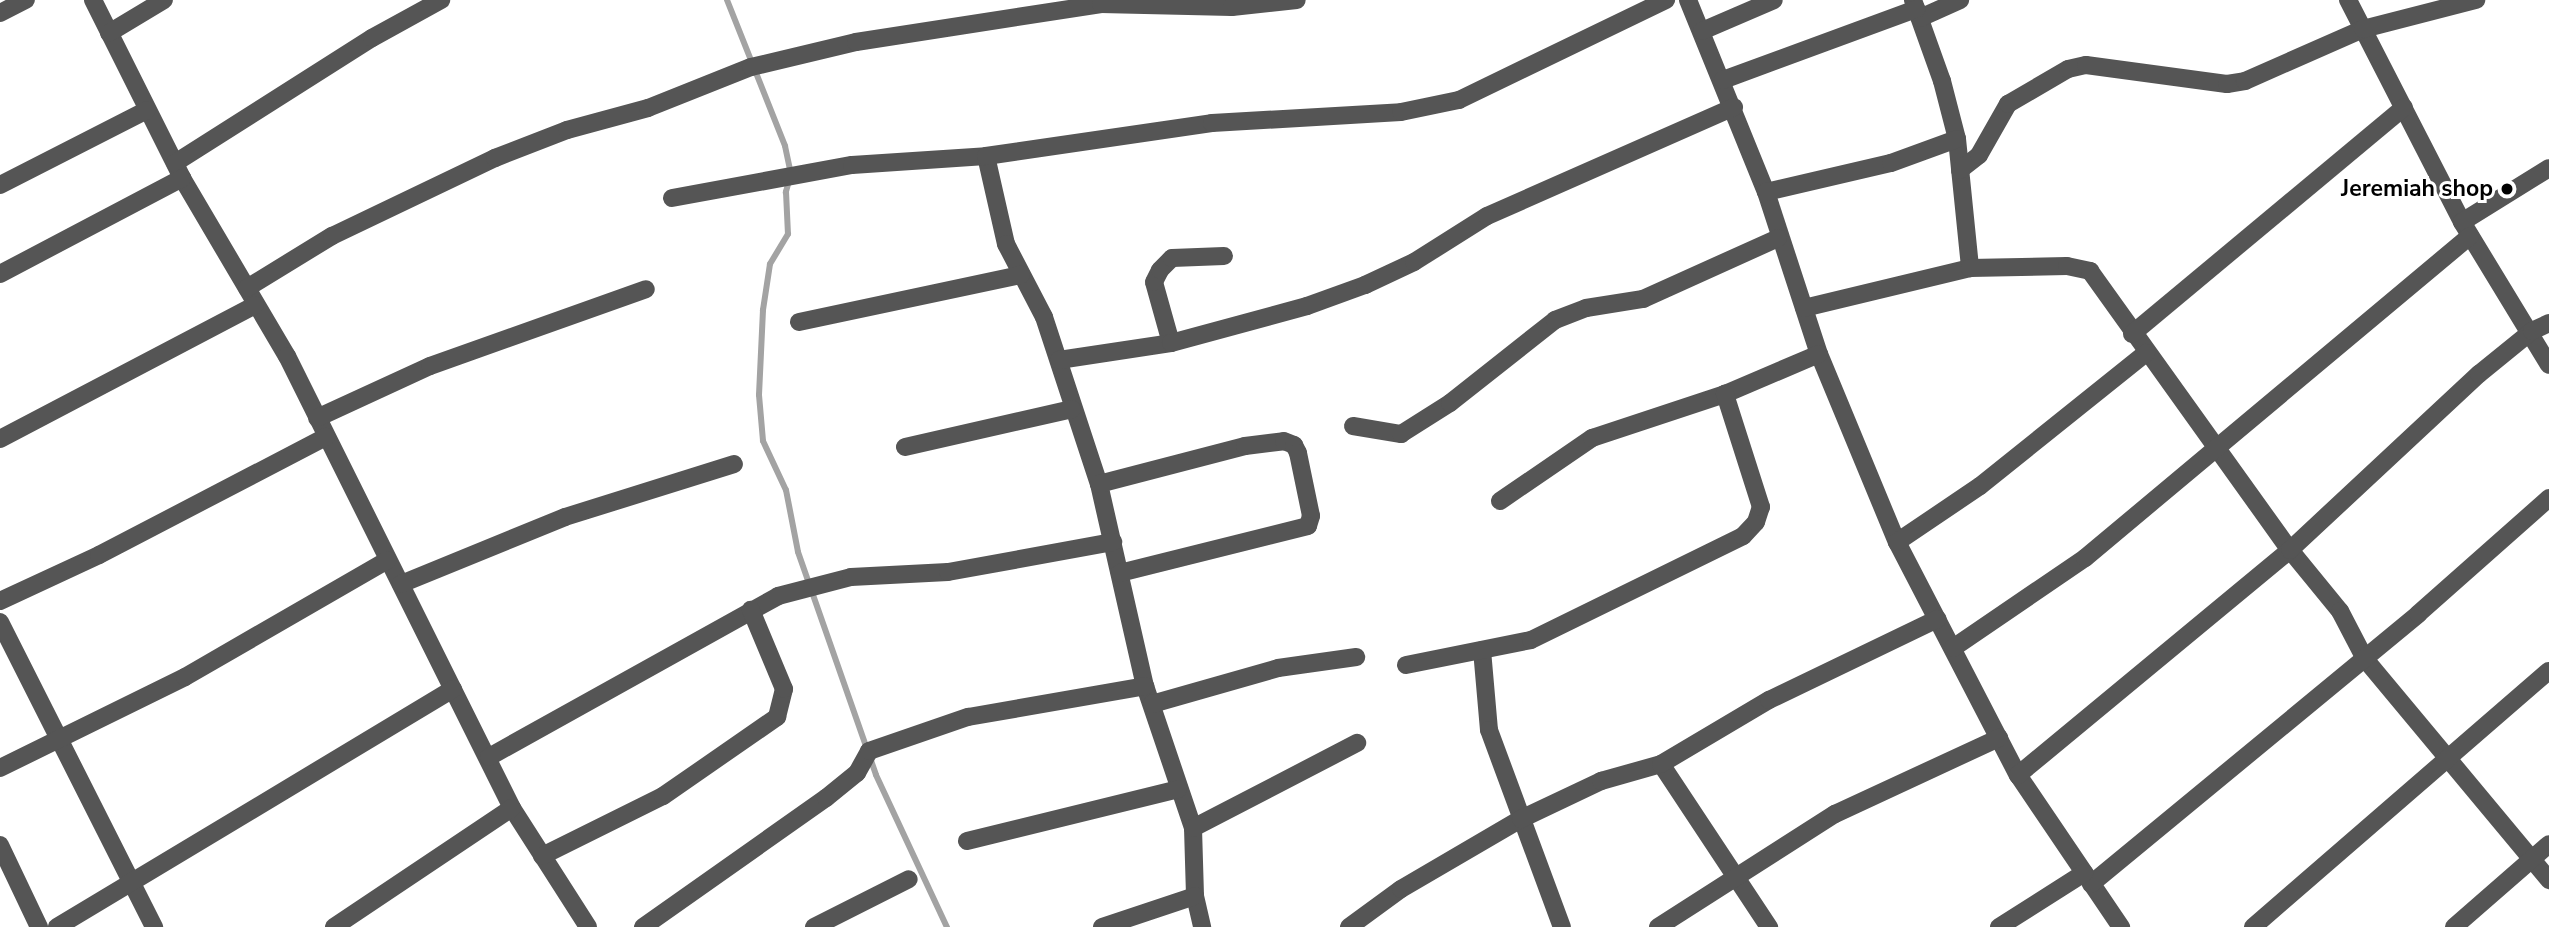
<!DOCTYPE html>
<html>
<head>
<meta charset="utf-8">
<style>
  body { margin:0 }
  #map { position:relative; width:2549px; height:927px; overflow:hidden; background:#fff; font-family:"Nunito Sans",sans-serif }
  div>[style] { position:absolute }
  .stream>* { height:6px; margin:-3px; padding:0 3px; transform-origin:3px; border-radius:3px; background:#a3a3a3 }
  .minor>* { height:18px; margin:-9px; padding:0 9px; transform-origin:9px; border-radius:9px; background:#555 }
  .dots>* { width:19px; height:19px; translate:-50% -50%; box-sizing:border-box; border:4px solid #fff; border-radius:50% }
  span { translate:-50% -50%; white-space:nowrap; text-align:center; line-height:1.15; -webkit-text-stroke:6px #fff; paint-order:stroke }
  .poi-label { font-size:23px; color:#000; font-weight:700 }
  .right { translate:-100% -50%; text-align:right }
</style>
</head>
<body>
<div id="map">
  <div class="stream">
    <i style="left:727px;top:0;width:157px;rotate:68.3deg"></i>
    <i style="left:785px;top:146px;width:29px;rotate:78deg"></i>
    <i style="left:791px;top:174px;width:19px;rotate:106deg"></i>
    <i style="left:786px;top:192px;width:42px;rotate:87.3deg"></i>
    <i style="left:788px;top:234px;width:35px;rotate:121deg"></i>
    <i style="left:770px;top:264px;width:47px;rotate:98.7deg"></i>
    <i style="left:763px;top:310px;width:85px;rotate:92.7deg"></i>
    <i style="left:759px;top:395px;width:46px;rotate:85deg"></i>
    <i style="left:763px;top:441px;width:54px;rotate:64.9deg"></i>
    <i style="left:786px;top:490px;width:63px;rotate:79deg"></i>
    <i style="left:798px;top:552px;width:236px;rotate:70.7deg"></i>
    <i style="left:876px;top:775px;width:168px;rotate:65deg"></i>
  </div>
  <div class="minor">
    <i style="left:93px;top:0;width:199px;rotate:63.4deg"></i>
    <i style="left:182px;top:178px;width:207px;rotate:59.5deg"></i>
    <i style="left:287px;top:356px;width:505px;rotate:63.54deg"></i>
    <i style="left:512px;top:808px;width:141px;rotate:57.4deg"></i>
    <i style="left:1688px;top:0;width:207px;rotate:67.9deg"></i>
    <i style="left:1766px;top:192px;width:170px;rotate:71.9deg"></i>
    <i style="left:1819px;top:354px;width:204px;rotate:67.5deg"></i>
    <i style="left:1897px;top:542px;width:263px;rotate:62.6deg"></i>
    <i style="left:2018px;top:775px;width:184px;rotate:55.9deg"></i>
    <i style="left:1913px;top:0;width:86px;rotate:70.3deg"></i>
    <i style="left:1942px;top:81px;width:60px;rotate:75.5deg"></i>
    <i style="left:1957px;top:139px;width:130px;rotate:84.2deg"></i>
    <i style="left:2348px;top:0;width:250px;rotate:62.8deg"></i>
    <i style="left:2462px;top:222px;width:167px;rotate:58.7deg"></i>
    <i style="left:0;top:13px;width:29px;rotate:-27deg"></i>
    <i style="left:1920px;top:18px;width:44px;rotate:-24.2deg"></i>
    <i style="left:1702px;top:31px;width:78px;rotate:-23.3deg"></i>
    <i style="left:109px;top:33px;width:64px;rotate:-31deg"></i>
    <i style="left:1723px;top:80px;width:206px;rotate:-20.2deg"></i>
    <i style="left:986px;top:156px;width:90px;rotate:77.2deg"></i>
    <i style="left:1006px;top:244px;width:82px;rotate:62.5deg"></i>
    <i style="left:1044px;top:317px;width:176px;rotate:71.8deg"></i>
    <i style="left:1099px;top:484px;width:207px;rotate:77.2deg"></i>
    <i style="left:1145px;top:686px;width:150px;rotate:71.3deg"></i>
    <i style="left:1193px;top:828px;width:68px;rotate:88.3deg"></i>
    <i style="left:1195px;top:896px;width:32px;rotate:77deg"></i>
    <i style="left:175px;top:163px;width:233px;rotate:-32.4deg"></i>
    <i style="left:372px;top:38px;width:79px;rotate:-28.8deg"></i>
    <i style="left:1960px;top:170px;width:24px;rotate:-38deg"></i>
    <i style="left:1979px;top:155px;width:59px;rotate:-60.4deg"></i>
    <i style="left:2008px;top:104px;width:69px;rotate:-30.3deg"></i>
    <i style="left:2068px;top:69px;width:18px;rotate:-13deg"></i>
    <i style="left:2086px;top:65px;width:142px;rotate:7.7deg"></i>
    <i style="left:2227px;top:84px;width:18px;rotate:-9deg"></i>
    <i style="left:2245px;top:81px;width:129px;rotate:-23.8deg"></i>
    <i style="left:2363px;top:29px;width:117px;rotate:-14.4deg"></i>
    <i style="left:0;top:185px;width:165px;rotate:-27deg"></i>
    <i style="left:1766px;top:192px;width:128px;rotate:-13.1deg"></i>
    <i style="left:1891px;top:163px;width:70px;rotate:-20deg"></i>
    <i style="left:672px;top:198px;width:183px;rotate:-10.4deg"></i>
    <i style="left:852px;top:165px;width:134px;rotate:-3.8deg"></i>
    <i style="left:986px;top:156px;width:228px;rotate:-8.3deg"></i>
    <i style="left:1212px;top:123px;width:189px;rotate:-3.3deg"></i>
    <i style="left:1401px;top:112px;width:59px;rotate:-11.7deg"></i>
    <i style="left:1459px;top:100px;width:230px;rotate:-25.8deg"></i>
    <i style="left:2462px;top:222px;width:102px;rotate:-31.8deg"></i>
    <i style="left:0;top:274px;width:206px;rotate:-27.8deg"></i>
    <i style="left:247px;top:288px;width:100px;rotate:-31.5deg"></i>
    <i style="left:332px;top:236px;width:181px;rotate:-25.6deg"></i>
    <i style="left:495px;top:158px;width:77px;rotate:-21.3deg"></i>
    <i style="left:567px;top:130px;width:84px;rotate:-15.2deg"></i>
    <i style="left:648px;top:108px;width:111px;rotate:-21.7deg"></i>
    <i style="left:751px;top:67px;width:108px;rotate:-13.4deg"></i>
    <i style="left:856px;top:42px;width:248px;rotate:-8.8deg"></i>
    <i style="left:1101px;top:4px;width:131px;rotate:1.3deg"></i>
    <i style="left:1232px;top:7px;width:65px;rotate:-6.1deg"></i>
    <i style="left:1804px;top:308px;width:171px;rotate:-13.5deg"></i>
    <i style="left:1970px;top:268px;width:97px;rotate:-1.2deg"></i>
    <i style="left:2067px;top:266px;width:24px;rotate:12deg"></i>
    <i style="left:2090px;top:271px;width:343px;rotate:54.4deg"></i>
    <i style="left:2290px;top:550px;width:79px;rotate:50.7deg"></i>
    <i style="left:2340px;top:611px;width:54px;rotate:62.5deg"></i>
    <i style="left:2365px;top:659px;width:288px;rotate:50.2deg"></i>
    <i style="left:799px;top:322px;width:227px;rotate:-12deg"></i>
    <i style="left:2132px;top:334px;width:354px;rotate:-39.8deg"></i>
    <i style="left:1171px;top:343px;width:63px;rotate:-105.6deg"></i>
    <i style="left:1154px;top:282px;width:13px;rotate:-63deg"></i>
    <i style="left:1160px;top:270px;width:17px;rotate:-45deg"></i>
    <i style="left:1172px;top:258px;width:52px;rotate:-2.2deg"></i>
    <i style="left:1059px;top:360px;width:113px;rotate:-8.6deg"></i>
    <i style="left:1171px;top:343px;width:141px;rotate:-15.2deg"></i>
    <i style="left:1307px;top:306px;width:62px;rotate:-19.9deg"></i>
    <i style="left:1365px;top:285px;width:54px;rotate:-25.1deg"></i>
    <i style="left:1414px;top:262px;width:86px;rotate:-32.2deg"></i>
    <i style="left:1487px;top:216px;width:270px;rotate:-23.8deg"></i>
    <i style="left:317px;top:418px;width:124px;rotate:-24.7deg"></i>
    <i style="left:430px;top:366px;width:229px;rotate:-19.6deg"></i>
    <i style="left:1353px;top:426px;width:49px;rotate:9.5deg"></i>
    <i style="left:1401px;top:434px;width:58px;rotate:-32.3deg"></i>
    <i style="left:1450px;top:403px;width:134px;rotate:-38.3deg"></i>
    <i style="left:1555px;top:320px;width:33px;rotate:-21deg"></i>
    <i style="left:1586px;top:308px;width:58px;rotate:-9deg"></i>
    <i style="left:1643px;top:299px;width:148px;rotate:-24.3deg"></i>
    <i style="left:0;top:439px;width:288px;rotate:-27.7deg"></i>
    <i style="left:905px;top:447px;width:171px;rotate:-12.8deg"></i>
    <i style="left:1099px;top:484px;width:151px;rotate:-14.6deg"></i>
    <i style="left:1245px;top:446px;width:39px;rotate:-7deg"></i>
    <i style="left:1284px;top:441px;width:11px;rotate:22deg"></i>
    <i style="left:1294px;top:445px;width:9px;rotate:63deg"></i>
    <i style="left:1298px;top:453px;width:64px;rotate:78.3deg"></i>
    <i style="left:1311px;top:516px;width:10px;rotate:107deg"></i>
    <i style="left:1308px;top:526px;width:194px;rotate:166deg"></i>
    <i style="left:1500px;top:501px;width:112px;rotate:-34.4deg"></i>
    <i style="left:1592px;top:438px;width:140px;rotate:-18.3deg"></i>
    <i style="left:1725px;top:394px;width:102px;rotate:-23.1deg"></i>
    <i style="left:1897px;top:542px;width:100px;rotate:-34deg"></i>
    <i style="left:1980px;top:486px;width:213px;rotate:-38.7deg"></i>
    <i style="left:401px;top:584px;width:177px;rotate:-22.2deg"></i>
    <i style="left:565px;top:517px;width:177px;rotate:-17.4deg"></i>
    <i style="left:0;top:601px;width:109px;rotate:-24.9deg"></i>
    <i style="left:99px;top:555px;width:256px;rotate:-27.5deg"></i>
    <i style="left:0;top:622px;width:342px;rotate:63.2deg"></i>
    <i style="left:1953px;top:648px;width:160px;rotate:-34.3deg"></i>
    <i style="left:2085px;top:558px;width:502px;rotate:-39.91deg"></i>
    <i style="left:1482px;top:650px;width:80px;rotate:85deg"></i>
    <i style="left:1489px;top:730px;width:210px;rotate:69.7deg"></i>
    <i style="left:1406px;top:665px;width:127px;rotate:-11.3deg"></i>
    <i style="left:1531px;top:640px;width:236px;rotate:-26.1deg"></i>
    <i style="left:1743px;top:536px;width:19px;rotate:-47deg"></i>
    <i style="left:1756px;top:522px;width:16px;rotate:-72deg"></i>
    <i style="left:1761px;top:507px;width:119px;rotate:-107.7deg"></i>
    <i style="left:1152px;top:704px;width:131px;rotate:-15.9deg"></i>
    <i style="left:1278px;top:668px;width:79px;rotate:-8deg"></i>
    <i style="left:489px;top:757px;width:331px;rotate:-29.1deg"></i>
    <i style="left:778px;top:596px;width:75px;rotate:-14.6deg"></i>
    <i style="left:851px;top:577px;width:97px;rotate:-3deg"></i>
    <i style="left:948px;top:572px;width:168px;rotate:-10.3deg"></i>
    <i style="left:1661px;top:764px;width:196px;rotate:56.5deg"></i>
    <i style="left:0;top:768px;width:206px;rotate:-26.2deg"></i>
    <i style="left:185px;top:677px;width:234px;rotate:-30deg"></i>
    <i style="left:2018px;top:775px;width:353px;rotate:-39.6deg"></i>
    <i style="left:2290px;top:550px;width:258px;rotate:-43deg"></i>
    <i style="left:2479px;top:374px;width:68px;rotate:-39.1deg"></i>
    <i style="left:2532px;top:331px;width:19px;rotate:-25deg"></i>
    <i style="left:1193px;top:828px;width:185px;rotate:-27.4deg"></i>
    <i style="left:967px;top:841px;width:217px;rotate:-13.8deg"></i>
    <i style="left:0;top:845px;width:91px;rotate:64.6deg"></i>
    <i style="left:542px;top:856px;width:135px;rotate:-26.4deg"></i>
    <i style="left:663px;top:796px;width:139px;rotate:-34.7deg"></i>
    <i style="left:777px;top:717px;width:29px;rotate:-76deg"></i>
    <i style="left:784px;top:689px;width:86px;rotate:-112.7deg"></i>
    <i style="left:2091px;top:884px;width:424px;rotate:-39.5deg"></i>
    <i style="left:2418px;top:614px;width:175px;rotate:-41.5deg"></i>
    <i style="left:57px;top:927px;width:462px;rotate:-31deg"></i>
    <i style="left:334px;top:927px;width:214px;rotate:-33.8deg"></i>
    <i style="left:643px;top:927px;width:224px;rotate:-35.2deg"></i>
    <i style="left:826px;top:798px;width:40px;rotate:-39deg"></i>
    <i style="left:857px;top:773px;width:25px;rotate:-61deg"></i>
    <i style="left:869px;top:751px;width:105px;rotate:-19deg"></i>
    <i style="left:968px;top:717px;width:180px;rotate:-9.9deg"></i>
    <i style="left:814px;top:927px;width:106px;rotate:-26.8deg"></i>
    <i style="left:1102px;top:927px;width:98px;rotate:-18.4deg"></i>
    <i style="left:1349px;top:927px;width:64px;rotate:-36.2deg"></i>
    <i style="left:1401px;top:889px;width:139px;rotate:-30.3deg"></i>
    <i style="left:1521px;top:819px;width:89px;rotate:-25.4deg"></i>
    <i style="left:1601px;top:781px;width:62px;rotate:-15.8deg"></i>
    <i style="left:1661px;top:764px;width:126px;rotate:-30.7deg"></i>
    <i style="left:1769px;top:700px;width:187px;rotate:-25.7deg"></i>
    <i style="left:1658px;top:927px;width:210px;rotate:-32.6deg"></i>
    <i style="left:1835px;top:814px;width:181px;rotate:-24.9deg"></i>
    <i style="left:1999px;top:927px;width:101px;rotate:-32.4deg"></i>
    <i style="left:2253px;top:927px;width:391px;rotate:-40.9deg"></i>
    <i style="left:2454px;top:927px;width:126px;rotate:-41.1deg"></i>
  </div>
  <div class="dots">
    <i style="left:2507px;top:189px;background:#000"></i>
  </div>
  <div class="poi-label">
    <span class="right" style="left:2493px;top:189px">Jeremiah shop</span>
  </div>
</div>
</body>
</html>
